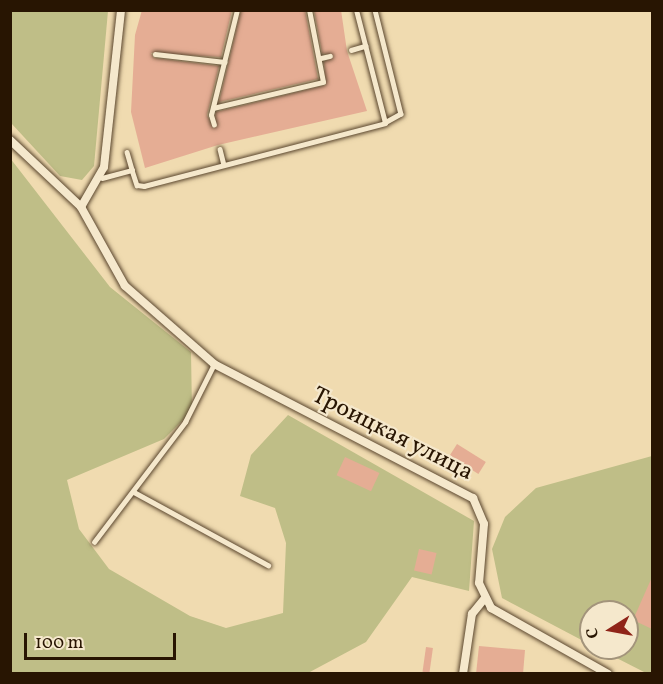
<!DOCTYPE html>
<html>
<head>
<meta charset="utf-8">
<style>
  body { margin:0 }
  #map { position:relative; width:663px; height:684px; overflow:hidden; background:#f0dbb0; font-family:Vollkorn,serif }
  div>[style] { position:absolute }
  .green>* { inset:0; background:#bfbe87 }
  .building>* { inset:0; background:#e5ad94; transform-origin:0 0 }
  .roads { filter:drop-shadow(0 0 2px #5a462e) drop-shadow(0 0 2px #5a462e) }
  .service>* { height:4.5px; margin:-2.25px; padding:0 2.25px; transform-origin:2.25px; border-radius:2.25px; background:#f5e8cc }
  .minor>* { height:8px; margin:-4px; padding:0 4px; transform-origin:4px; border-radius:4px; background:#f5e8cc }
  span { translate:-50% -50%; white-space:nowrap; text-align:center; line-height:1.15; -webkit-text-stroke:4.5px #f5e8cc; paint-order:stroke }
  .street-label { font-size:24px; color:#281502 }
  .frame { position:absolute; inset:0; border:12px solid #281502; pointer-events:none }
  .north { position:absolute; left:579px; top:600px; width:60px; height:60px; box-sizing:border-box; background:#f5e8cc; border:2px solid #a3947b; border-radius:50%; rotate:259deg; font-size:16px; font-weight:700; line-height:24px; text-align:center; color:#281502 }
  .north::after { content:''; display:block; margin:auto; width:21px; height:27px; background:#8f2418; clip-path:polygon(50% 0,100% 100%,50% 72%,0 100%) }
  .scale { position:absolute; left:24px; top:633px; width:152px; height:27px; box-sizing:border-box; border:3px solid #281502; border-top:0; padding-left:8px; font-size:18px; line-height:21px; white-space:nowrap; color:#281502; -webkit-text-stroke:4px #f5e8cc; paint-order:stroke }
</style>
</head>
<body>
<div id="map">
  <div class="green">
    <i style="clip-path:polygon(11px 10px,108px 11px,94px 166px,82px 180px,60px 176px,11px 123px)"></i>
    <i style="clip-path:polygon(10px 158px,110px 287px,191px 352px,192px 411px,164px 439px,67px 480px,79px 529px,109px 569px,190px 616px,226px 628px,283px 613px,286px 543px,275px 508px,240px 496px,251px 455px,288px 415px,474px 521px,469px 591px,412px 577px,366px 642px,308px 673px,11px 673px)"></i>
    <i style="clip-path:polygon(652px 456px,652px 673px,646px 673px,597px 648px,627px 648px,627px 612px,591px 612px,591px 645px,502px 598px,492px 549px,505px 517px,536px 488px)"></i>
  </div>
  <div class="building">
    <i style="clip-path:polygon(142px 10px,232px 10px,221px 57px,151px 53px,154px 58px,219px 66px,207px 115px,214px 129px,216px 112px,326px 85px,324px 62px,334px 56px,322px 53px,314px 10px,341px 10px,347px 51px,367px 111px,218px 145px,145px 168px,131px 112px,135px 35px)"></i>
    <i style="clip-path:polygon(241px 10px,305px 10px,318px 79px,219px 102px)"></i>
    <i style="left:457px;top:444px;width:34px;height:14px;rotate:32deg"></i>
    <i style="left:345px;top:457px;width:38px;height:20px;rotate:25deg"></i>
    <i style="left:419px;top:549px;width:18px;height:22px;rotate:13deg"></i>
    <i style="clip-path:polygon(652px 577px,652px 629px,633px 620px)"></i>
    <i style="clip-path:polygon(479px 646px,525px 650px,523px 674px,476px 674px)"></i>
    <i style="left:426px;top:647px;width:7px;height:25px;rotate:8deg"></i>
  </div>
  <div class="roads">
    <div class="service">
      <i style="left:375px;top:10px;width:107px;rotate:76deg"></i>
      <i style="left:401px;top:114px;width:18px;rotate:151deg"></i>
      <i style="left:351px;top:50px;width:15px;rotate:-16deg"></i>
      <i style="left:155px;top:54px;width:70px;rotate:6.5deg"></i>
      <i style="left:321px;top:58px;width:9px;rotate:-13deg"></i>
      <i style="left:213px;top:108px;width:113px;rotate:-13.3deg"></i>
      <i style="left:323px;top:82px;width:73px;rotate:-101deg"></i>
      <i style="left:214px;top:125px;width:10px;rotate:-107deg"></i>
      <i style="left:211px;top:115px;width:108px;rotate:-76.1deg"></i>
      <i style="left:220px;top:149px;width:16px;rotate:76deg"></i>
      <i style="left:127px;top:152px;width:19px;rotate:74deg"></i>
      <i style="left:102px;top:178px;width:31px;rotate:-15deg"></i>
      <i style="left:132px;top:170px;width:16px;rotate:72deg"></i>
      <i style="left:137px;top:185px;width:7px;rotate:8deg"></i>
      <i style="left:144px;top:186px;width:249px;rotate:-14.6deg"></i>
      <i style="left:385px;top:123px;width:117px;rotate:-104.4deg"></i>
      <i style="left:134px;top:492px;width:153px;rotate:28.6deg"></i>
      <i style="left:94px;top:542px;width:151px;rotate:-52.8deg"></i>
      <i style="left:185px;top:422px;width:65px;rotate:-63.4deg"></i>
    </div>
    <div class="minor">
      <i style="left:10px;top:140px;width:98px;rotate:43.3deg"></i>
      <i style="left:81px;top:207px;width:90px;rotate:60.9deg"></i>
      <i style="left:125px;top:286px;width:118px;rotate:41.2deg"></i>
      <i style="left:214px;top:364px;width:292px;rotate:27.4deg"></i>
      <i style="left:473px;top:498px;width:28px;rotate:67deg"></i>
      <i style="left:484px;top:524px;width:59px;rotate:94.8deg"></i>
      <i style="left:479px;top:583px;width:28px;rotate:64deg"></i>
      <i style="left:491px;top:608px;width:134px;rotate:29.4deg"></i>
      <i style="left:81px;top:207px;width:46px;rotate:-60.1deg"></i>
      <i style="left:104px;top:167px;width:158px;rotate:-83.8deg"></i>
      <i style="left:463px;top:674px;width:61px;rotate:-81.5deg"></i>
      <i style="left:472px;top:614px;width:21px;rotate:-51deg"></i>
    </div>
  </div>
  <div class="street-label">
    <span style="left:392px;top:435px;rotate:27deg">Троицкая улица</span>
  </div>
  <div class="frame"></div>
  <div class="north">С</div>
  <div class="scale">100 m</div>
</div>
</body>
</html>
